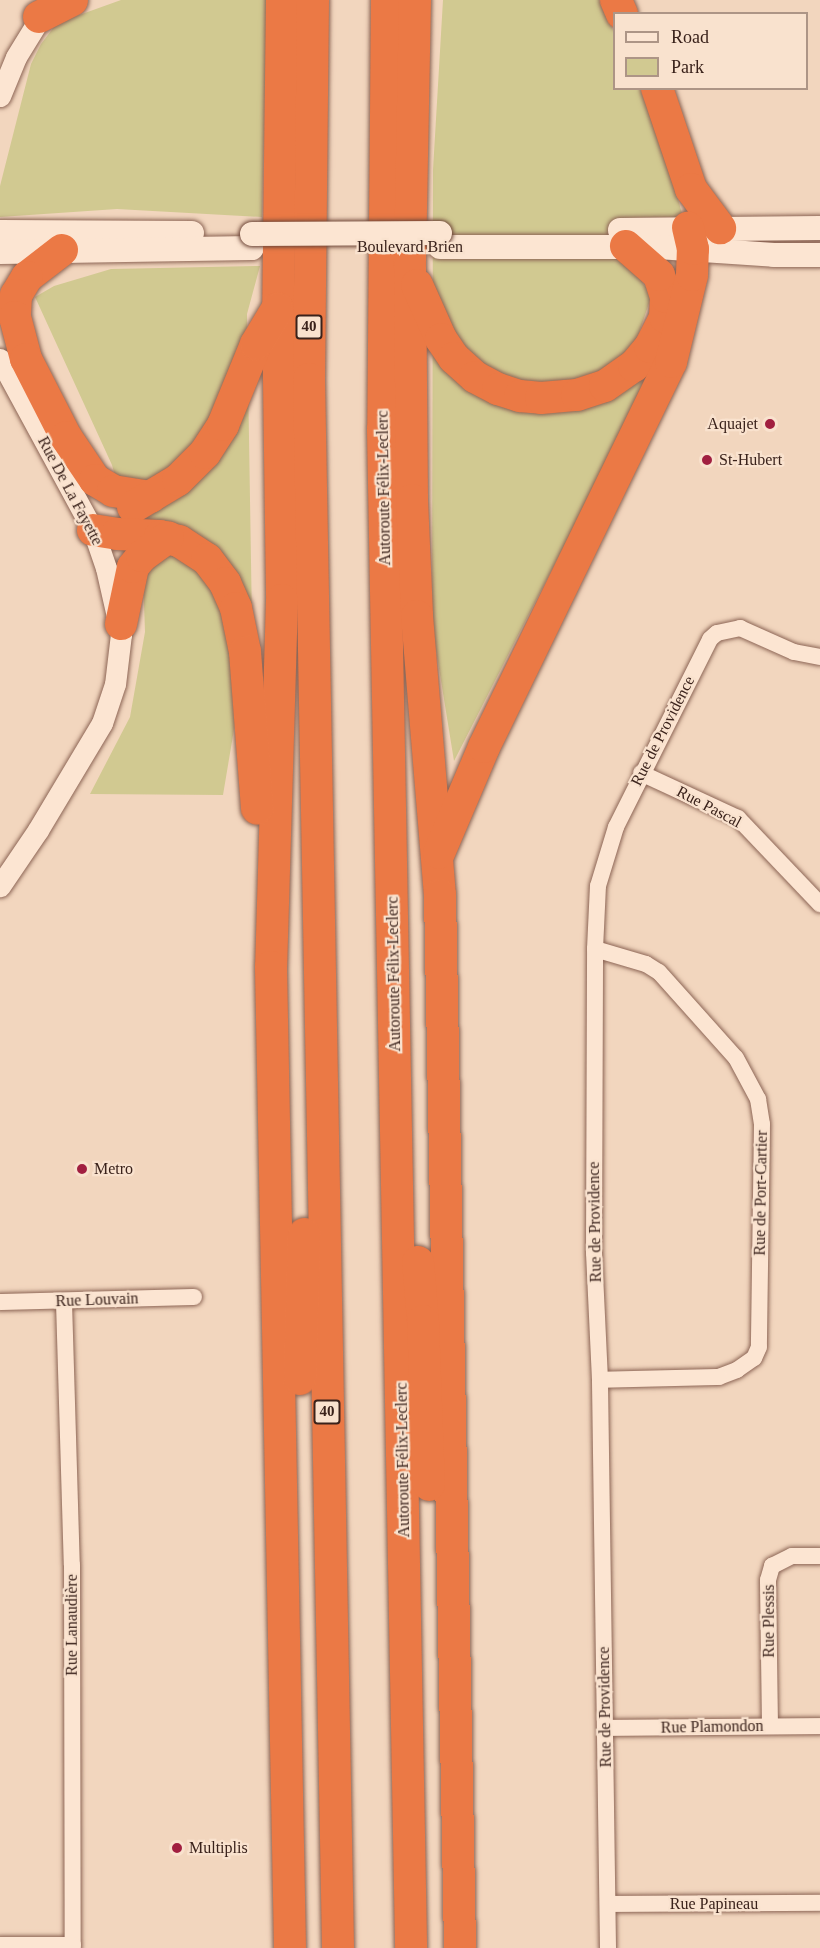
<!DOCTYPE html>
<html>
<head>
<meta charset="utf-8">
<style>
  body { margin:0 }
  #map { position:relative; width:820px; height:1948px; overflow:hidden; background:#f2d6be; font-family:"Times New Roman",serif }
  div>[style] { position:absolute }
  .green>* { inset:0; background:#d1c991 }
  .roads { filter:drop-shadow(0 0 2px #8c6555) drop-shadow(0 0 2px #8c6555) }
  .minor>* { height:16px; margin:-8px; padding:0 8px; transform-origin:8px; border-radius:8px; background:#fce5d2 }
  .tertiary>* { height:21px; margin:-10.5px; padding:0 10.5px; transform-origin:10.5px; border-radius:10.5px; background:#fce5d2 }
  .secondary>* { height:24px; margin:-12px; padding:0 12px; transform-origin:12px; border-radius:12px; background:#fce5d2 }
  .motorway>* { height:32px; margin:-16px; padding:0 16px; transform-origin:16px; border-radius:16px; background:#eb7945 }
  .bridges { filter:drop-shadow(0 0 2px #6e4638) drop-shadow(0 0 2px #6e4638) }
  .secondary-bridge>* { height:24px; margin:-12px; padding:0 12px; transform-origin:12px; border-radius:12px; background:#fce5d2 }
  .dots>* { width:16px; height:16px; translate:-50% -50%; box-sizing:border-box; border:3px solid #f9e2ce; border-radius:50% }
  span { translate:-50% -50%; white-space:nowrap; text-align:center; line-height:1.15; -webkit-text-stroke:4.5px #f9e2ce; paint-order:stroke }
  .shield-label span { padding:2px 4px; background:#f9e2ce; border:2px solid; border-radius:4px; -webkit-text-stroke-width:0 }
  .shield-label { font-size:15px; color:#3a221b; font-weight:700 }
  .street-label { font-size:16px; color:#3a221b }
  .poi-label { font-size:16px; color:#3a221b }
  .right { translate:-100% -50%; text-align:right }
  .left { translate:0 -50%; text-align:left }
  .legend { position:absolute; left:613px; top:12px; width:195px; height:78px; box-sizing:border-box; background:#f9e2ce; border:2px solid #ad9586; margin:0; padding:8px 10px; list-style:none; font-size:18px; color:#3a221b }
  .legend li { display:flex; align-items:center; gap:12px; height:30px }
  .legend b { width:30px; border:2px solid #ad9586 }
</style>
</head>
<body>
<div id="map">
  <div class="green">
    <i style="clip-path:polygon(121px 0,267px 0,262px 217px,117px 209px,0 217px,0 186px,31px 64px,41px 44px,57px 23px)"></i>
    <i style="clip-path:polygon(443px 0,599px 0,614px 32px,614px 88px,640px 89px,668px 164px,683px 217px,627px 218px,643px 284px,652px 294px,636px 342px,659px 360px,454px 761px,432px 625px,433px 170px)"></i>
    <i style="clip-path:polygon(260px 266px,247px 314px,252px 622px,223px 795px,90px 794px,130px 717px,145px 632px,143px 575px,112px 465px,35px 297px,54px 286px,111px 269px)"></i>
  </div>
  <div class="roads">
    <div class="minor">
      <i style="left:641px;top:773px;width:107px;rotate:24.9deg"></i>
      <i style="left:738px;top:818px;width:119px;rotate:46.4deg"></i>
      <i style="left:595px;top:949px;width:53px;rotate:16.4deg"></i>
      <i style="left:646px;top:964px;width:15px;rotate:32deg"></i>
      <i style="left:659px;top:972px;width:115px;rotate:48.2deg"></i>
      <i style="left:736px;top:1058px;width:47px;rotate:61.8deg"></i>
      <i style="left:758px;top:1099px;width:25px;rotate:81deg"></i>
      <i style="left:762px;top:1124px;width:223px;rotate:90.8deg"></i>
      <i style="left:759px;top:1347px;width:12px;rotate:114deg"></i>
      <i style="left:754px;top:1358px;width:21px;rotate:145deg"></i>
      <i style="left:737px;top:1370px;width:19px;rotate:159deg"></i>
      <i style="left:719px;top:1377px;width:119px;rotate:178.6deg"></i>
      <i style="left:0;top:1302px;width:194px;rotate:-1.5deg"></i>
      <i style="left:64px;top:1302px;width:263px;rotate:88.3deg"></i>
      <i style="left:72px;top:1565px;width:383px;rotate:89.9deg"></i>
      <i style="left:770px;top:1726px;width:146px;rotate:-90.8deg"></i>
      <i style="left:768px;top:1580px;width:15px;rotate:-74deg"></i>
      <i style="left:772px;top:1566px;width:22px;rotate:-27deg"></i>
      <i style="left:792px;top:1556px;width:28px"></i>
      <i style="left:605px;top:1728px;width:215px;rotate:-0.5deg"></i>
      <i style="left:609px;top:1904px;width:211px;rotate:-0.3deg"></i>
      <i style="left:0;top:1945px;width:73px"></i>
      <i style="left:608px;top:1948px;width:568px;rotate:-90.81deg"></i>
      <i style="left:600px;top:1380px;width:127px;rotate:-92.7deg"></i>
      <i style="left:594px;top:1253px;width:304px;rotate:-89.8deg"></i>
      <i style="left:595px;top:949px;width:63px;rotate:-87.3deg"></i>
      <i style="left:598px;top:886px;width:62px;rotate:-73deg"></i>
      <i style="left:616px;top:827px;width:210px;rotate:-63.4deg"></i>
      <i style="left:710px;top:639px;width:9px;rotate:-41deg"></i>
      <i style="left:717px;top:633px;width:24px;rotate:-12deg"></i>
      <i style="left:740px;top:628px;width:59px;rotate:24deg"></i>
      <i style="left:794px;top:652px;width:26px;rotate:11deg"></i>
    </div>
    <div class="tertiary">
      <i style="left:0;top:96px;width:42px;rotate:-67.7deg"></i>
      <i style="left:16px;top:57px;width:57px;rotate:-58.5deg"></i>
      <i style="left:0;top:359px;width:195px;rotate:61.5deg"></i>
      <i style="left:93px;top:530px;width:40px;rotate:71.1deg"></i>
      <i style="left:106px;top:568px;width:68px;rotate:77.2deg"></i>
      <i style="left:121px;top:634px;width:50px;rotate:96.8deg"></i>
      <i style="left:115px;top:684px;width:41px;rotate:108.4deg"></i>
      <i style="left:102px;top:723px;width:125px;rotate:120.9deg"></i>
      <i style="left:38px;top:830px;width:68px;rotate:124.2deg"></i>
    </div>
    <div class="secondary">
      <i style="left:620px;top:230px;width:200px;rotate:-0.6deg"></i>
      <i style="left:0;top:232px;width:192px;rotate:0.3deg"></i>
      <i style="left:440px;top:247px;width:218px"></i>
      <i style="left:658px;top:247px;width:116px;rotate:3.9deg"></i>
      <i style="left:774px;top:255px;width:46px"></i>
      <i style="left:0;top:252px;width:252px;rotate:-0.9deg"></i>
    </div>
    <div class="motorway">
      <i style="left:282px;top:0;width:308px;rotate:90.7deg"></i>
      <i style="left:278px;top:308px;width:292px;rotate:89.2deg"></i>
      <i style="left:282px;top:600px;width:367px;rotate:91.7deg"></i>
      <i style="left:271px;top:967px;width:981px;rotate:88.89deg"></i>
      <i style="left:313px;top:0;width:379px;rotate:90.6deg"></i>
      <i style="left:309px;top:379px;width:1569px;rotate:88.94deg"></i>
      <i style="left:387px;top:0;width:429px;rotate:90.5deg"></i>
      <i style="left:383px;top:429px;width:1519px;rotate:88.94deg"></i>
      <i style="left:415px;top:0;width:267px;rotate:91.1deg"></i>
      <i style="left:410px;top:267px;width:233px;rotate:89.5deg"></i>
      <i style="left:412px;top:500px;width:116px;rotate:87.5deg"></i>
      <i style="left:417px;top:616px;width:280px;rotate:85.3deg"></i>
      <i style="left:440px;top:895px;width:1053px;rotate:88.91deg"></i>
      <i style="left:616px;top:0;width:15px;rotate:67deg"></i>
      <i style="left:39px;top:17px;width:37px;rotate:-27deg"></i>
      <i style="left:657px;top:88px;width:107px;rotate:71.4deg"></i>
      <i style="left:691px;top:189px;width:49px;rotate:53.4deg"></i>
      <i style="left:62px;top:250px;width:44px;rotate:142.4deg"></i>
      <i style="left:27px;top:277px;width:21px;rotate:121deg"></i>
      <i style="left:16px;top:295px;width:22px;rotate:93deg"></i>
      <i style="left:15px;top:317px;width:43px;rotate:75.3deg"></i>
      <i style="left:26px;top:359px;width:88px;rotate:62.9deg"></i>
      <i style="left:66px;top:437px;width:52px;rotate:56deg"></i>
      <i style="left:95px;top:480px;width:21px;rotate:31deg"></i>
      <i style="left:113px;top:491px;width:38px;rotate:9deg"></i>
      <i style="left:417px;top:285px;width:59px;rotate:66deg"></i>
      <i style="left:441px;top:339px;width:23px;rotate:56deg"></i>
      <i style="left:454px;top:358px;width:28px;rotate:42deg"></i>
      <i style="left:475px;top:377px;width:26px;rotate:28deg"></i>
      <i style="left:498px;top:389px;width:23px;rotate:18deg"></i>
      <i style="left:520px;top:396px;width:21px;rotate:5deg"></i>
      <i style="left:541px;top:398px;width:36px;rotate:-5deg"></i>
      <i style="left:577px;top:395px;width:29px;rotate:-18deg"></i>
      <i style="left:605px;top:386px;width:35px;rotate:-35deg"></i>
      <i style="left:634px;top:366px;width:25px;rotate:-50deg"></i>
      <i style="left:650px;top:347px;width:34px;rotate:-63deg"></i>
      <i style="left:665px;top:317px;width:20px;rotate:-87deg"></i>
      <i style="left:666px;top:297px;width:23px;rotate:-108deg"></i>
      <i style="left:659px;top:275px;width:44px;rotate:-138.7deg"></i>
      <i style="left:133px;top:507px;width:52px;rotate:-31deg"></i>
      <i style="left:178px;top:480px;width:38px;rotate:-45deg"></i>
      <i style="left:205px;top:453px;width:33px;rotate:-57deg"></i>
      <i style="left:223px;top:425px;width:87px;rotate:-67.8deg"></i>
      <i style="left:256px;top:344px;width:41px;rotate:-59deg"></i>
      <i style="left:93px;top:530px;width:24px;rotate:9deg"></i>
      <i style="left:117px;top:534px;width:43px;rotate:2.7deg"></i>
      <i style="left:160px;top:536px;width:20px;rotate:15deg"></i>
      <i style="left:179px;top:541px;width:33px;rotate:33deg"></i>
      <i style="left:207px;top:559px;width:30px;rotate:53deg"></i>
      <i style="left:225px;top:583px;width:27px;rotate:66deg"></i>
      <i style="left:236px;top:608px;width:45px;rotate:78.4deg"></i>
      <i style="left:245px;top:652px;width:157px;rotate:85.6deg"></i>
      <i style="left:121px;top:624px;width:58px;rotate:-78.1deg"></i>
      <i style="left:133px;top:567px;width:14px;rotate:-51deg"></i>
      <i style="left:142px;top:556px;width:32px;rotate:-36deg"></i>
      <i style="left:439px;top:853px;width:115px;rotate:-67deg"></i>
      <i style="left:484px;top:747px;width:428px;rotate:-64.1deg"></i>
      <i style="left:671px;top:362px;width:89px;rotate:-76.4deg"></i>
      <i style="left:692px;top:275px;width:26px;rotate:-88deg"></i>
      <i style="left:693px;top:249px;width:22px;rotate:-103deg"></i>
      <i style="left:418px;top:1262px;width:59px;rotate:85.2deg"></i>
      <i style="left:423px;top:1321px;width:164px;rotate:87.9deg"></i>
      <i style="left:300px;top:1379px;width:145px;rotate:-88.4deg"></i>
    </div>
  </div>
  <div class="bridges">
    <div class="secondary-bridge">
      <i style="left:252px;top:234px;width:188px;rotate:-0.3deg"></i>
    </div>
  </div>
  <div class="dots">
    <i style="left:770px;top:424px;background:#a11f40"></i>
    <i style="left:707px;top:460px;background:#a11f40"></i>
    <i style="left:82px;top:1169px;background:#a11f40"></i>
    <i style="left:177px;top:1848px;background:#a11f40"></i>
  </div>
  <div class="shield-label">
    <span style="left:309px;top:327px">40</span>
    <span style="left:327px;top:1412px">40</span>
  </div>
  <div class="street-label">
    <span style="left:410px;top:247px">Boulevard Brien</span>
    <span style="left:384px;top:488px;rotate:-91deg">Autoroute Félix-Leclerc</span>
    <span style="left:70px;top:491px;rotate:62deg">Rue De La Fayette</span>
    <span style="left:663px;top:731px;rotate:-63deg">Rue de Providence</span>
    <span style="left:709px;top:807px;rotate:28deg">Rue Pascal</span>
    <span style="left:394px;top:974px;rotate:-91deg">Autoroute Félix-Leclerc</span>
    <span style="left:761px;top:1193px;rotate:-89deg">Rue de Port-Cartier</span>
    <span style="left:595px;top:1222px;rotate:-91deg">Rue de Providence</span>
    <span style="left:97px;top:1300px;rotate:-2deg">Rue Louvain</span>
    <span style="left:403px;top:1460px;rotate:-91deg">Autoroute Félix-Leclerc</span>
    <span style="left:769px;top:1621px;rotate:-90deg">Rue Plessis</span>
    <span style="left:72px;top:1625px;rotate:-90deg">Rue Lanaudière</span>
    <span style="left:605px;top:1707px;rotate:-91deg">Rue de Providence</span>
    <span style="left:712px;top:1727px;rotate:-1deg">Rue Plamondon</span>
    <span style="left:714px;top:1904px">Rue Papineau</span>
  </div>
  <div class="poi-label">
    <span class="right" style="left:758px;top:424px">Aquajet</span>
    <span class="left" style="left:719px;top:460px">St-Hubert</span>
    <span class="left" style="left:94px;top:1169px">Metro</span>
    <span class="left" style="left:189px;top:1848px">Multiplis</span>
  </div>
  <ul class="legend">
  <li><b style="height:8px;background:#fce5d2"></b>Road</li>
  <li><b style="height:16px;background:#d1c991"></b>Park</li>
  </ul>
</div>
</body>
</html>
